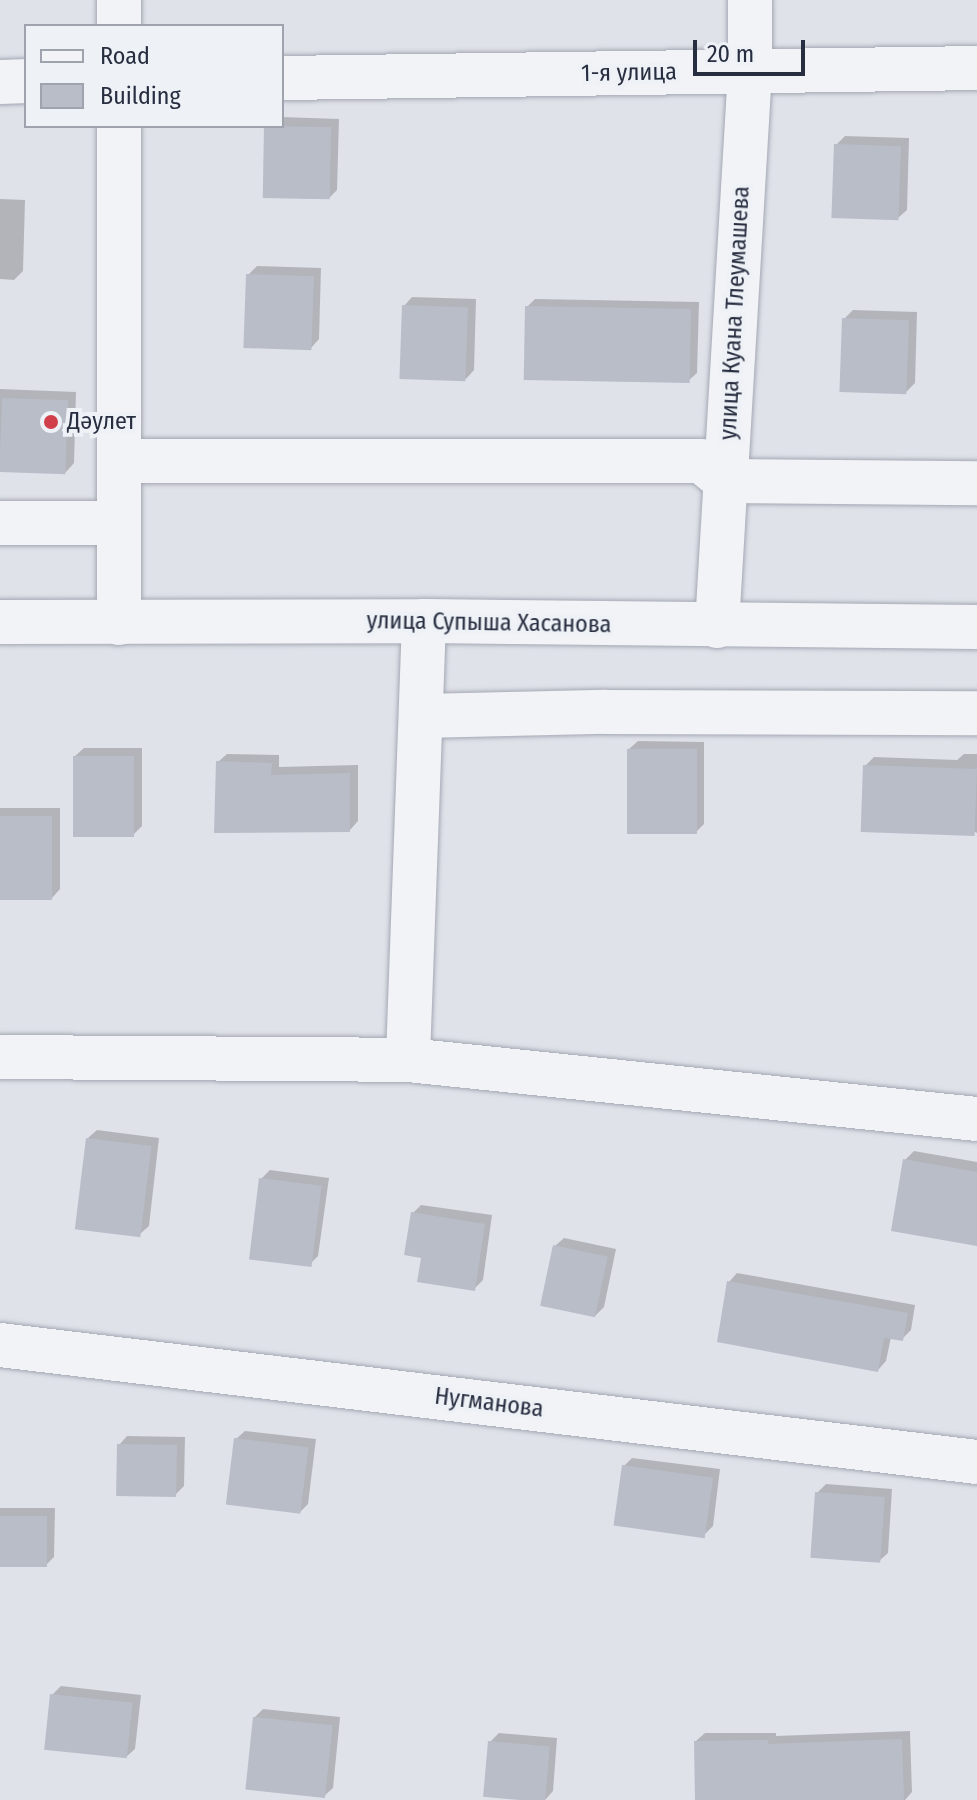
<!DOCTYPE html>
<html>
<head>
<meta charset="utf-8">
<style>
  body { margin:0 }
  #map { position:relative; width:977px; height:1800px; overflow:hidden; background:#dfe2e9; font-family:"Fira Sans Condensed",sans-serif }
  div>[style] { position:absolute }
  .shadow>* { inset:0; background:#0003 }
  .building>* { inset:0; background:#b9bdc8; transform-origin:0 0 }
  .roads { filter:drop-shadow(0 0 2px #a4a8b3) drop-shadow(0 0 2px #a4a8b3) }
  .minor>* { height:44px; margin:-22px; padding:0 22px; transform-origin:22px; border-radius:22px; background:#f2f3f7 }
  .dots>* { width:22px; height:22px; translate:-50% -50%; box-sizing:border-box; border:4px solid #eef1f6; border-radius:50% }
  span { translate:-50% -50%; white-space:nowrap; text-align:center; line-height:1.15; -webkit-text-stroke:8px #eef1f6; paint-order:stroke }
  .street-label { font-size:24px; color:#272e40 }
  .poi-label { font-size:24px; color:#272e40 }
  .left { translate:0 -50%; text-align:left }
  .legend { position:absolute; left:24px; top:24px; width:260px; height:104px; box-sizing:border-box; background:#eef1f6; border:2px solid #9ea3ad; margin:0; padding:10px 14px; list-style:none; font-size:24px; color:#272e40 }
  .legend li { display:flex; align-items:center; gap:16px; height:40px }
  .legend b { width:40px; border:2px solid #9ea3ad }
  .scale { position:absolute; left:693px; top:40px; width:112px; height:36px; box-sizing:border-box; border:4px solid #272e40; border-top:0; padding-left:10px; font-size:24px; line-height:28px; white-space:nowrap; color:#272e40; -webkit-text-stroke:6px #eef1f6; paint-order:stroke }
</style>
</head>
<body>
<div id="map">
  <div class="shadow">
    <i style="clip-path:polygon(282px 117px,339px 119px,337px 190px,328px 199px,264px 197px,266px 126px,282px 126px)"></i>
    <i style="clip-path:polygon(845px 136px,909px 138px,907px 210px,898px 218px,836px 145px)"></i>
    <i style="clip-path:polygon(0 199px,25px 200px,23px 271px,14px 280px,0 279px)"></i>
    <i style="clip-path:polygon(257px 266px,321px 268px,319px 339px,311px 348px,248px 275px)"></i>
    <i style="clip-path:polygon(412px 297px,476px 299px,474px 370px,466px 379px,404px 306px)"></i>
    <i style="clip-path:polygon(535px 299px,699px 302px,697px 373px,688px 381px,527px 307px)"></i>
    <i style="clip-path:polygon(853px 310px,917px 312px,915px 383px,906px 392px,844px 319px)"></i>
    <i style="clip-path:polygon(0 389px,76px 392px,74px 463px,66px 472px,0 454px)"></i>
    <i style="clip-path:polygon(638px 741px,704px 742px,704px 824px,695px 833px,629px 749px)"></i>
    <i style="clip-path:polygon(84px 748px,142px 748px,142px 826px,133px 835px,75px 756px)"></i>
    <i style="clip-path:polygon(227px 754px,279px 755px,279px 767px,358px 765px,358px 821px,350px 830px,218px 762px)"></i>
    <i style="clip-path:polygon(964px 754px,977px 754px,977px 833px,865px 766px,874px 757px,957px 760px)"></i>
    <i style="clip-path:polygon(0 808px,60px 808px,60px 889px,52px 898px,0 898px)"></i>
    <i style="clip-path:polygon(97px 1130px,159px 1138px,149px 1226px,140px 1234px,88px 1138px)"></i>
    <i style="clip-path:polygon(914px 1151px,977px 1162px,977px 1244px,905px 1160px)"></i>
    <i style="clip-path:polygon(270px 1170px,329px 1178px,318px 1256px,309px 1265px,261px 1179px)"></i>
    <i style="clip-path:polygon(421px 1205px,492px 1215px,483px 1280px,474px 1289px,423px 1256px,413px 1213px)"></i>
    <i style="clip-path:polygon(564px 1238px,616px 1249px,604px 1307px,595px 1316px,555px 1246px)"></i>
    <i style="clip-path:polygon(737px 1273px,915px 1305px,911px 1330px,902px 1339px,891px 1337px,886px 1361px,878px 1370px,729px 1282px)"></i>
    <i style="clip-path:polygon(245px 1431px,316px 1439px,308px 1504px,299px 1513px,236px 1439px)"></i>
    <i style="clip-path:polygon(127px 1436px,185px 1437px,184px 1486px,175px 1495px,119px 1445px)"></i>
    <i style="clip-path:polygon(632px 1458px,720px 1469px,713px 1526px,704px 1535px,624px 1466px)"></i>
    <i style="clip-path:polygon(826px 1484px,892px 1489px,888px 1553px,879px 1561px,817px 1493px)"></i>
    <i style="clip-path:polygon(0 1508px,55px 1508px,54px 1557px,45px 1566px,0 1565px)"></i>
    <i style="clip-path:polygon(61px 1686px,141px 1695px,135px 1749px,126px 1757px,52px 1695px)"></i>
    <i style="clip-path:polygon(263px 1709px,340px 1717px,333px 1788px,324px 1796px,254px 1718px)"></i>
    <i style="clip-path:polygon(910px 1731px,912px 1792px,905px 1800px,697px 1800px,696px 1741px,705px 1733px,776px 1733px,776px 1736px)"></i>
    <i style="clip-path:polygon(499px 1733px,557px 1738px,553px 1791px,545px 1800px,486px 1796px,490px 1742px)"></i>
  </div>
  <div class="building">
    <i style="left:264px;top:126px;width:67px;height:72px;rotate:1deg"></i>
    <i style="left:834px;top:144px;width:67px;height:74px;rotate:2deg"></i>
    <i style="left:246px;top:274px;width:68px;height:74px;rotate:2deg"></i>
    <i style="left:402px;top:305px;width:66px;height:74px;rotate:2deg"></i>
    <i style="left:525px;top:306px;width:166px;height:74px;rotate:1deg"></i>
    <i style="left:842px;top:318px;width:67px;height:74px;rotate:2deg"></i>
    <i style="left:2px;top:398px;width:66px;height:74px;rotate:2deg"></i>
    <i style="left:627px;top:749px;width:70px;height:85px"></i>
    <i style="left:73px;top:756px;width:61px;height:81px"></i>
    <i style="clip-path:polygon(216px 761px,272px 763px,271px 775px,350px 773px,350px 832px,214px 833px)"></i>
    <i style="left:863px;top:765px;width:114px;height:67px;rotate:2deg"></i>
    <i style="left:0;top:816px;width:52px;height:84px"></i>
    <i style="left:86px;top:1138px;width:66px;height:92px;rotate:7deg"></i>
    <i style="clip-path:polygon(903px 1159px,977px 1172px,977px 1246px,891px 1231px)"></i>
    <i style="left:259px;top:1178px;width:63px;height:82px;rotate:7deg"></i>
    <i style="clip-path:polygon(411px 1212px,485px 1224px,475px 1291px,417px 1282px,421px 1258px,404px 1255px)"></i>
    <i style="left:553px;top:1245px;width:56px;height:62px;rotate:12deg"></i>
    <i style="clip-path:polygon(727px 1281px,908px 1313px,903px 1341px,884px 1338px,878px 1372px,717px 1342px)"></i>
    <i style="left:234px;top:1438px;width:75px;height:67px;rotate:7deg"></i>
    <i style="left:117px;top:1444px;width:60px;height:52px;rotate:1deg"></i>
    <i style="left:622px;top:1465px;width:92px;height:61px;rotate:8deg"></i>
    <i style="left:815px;top:1492px;width:70px;height:66px;rotate:4deg"></i>
    <i style="left:0;top:1516px;width:47px;height:51px"></i>
    <i style="left:50px;top:1694px;width:83px;height:56px;rotate:6deg"></i>
    <i style="left:253px;top:1717px;width:80px;height:73px;rotate:6deg"></i>
    <i style="clip-path:polygon(902px 1739px,904px 1800px,695px 1800px,694px 1741px,768px 1740px,768px 1744px)"></i>
    <i style="left:488px;top:1741px;width:62px;height:56px;rotate:5deg"></i>
  </div>
  <div class="roads">
    <div class="minor">
      <i style="left:119px;top:26px;width:26px;rotate:-90deg"></i>
      <i style="left:282px;top:78px;width:695px;rotate:-0.82deg"></i>
      <i style="left:0;top:82px;width:26px;rotate:-2deg"></i>
      <i style="left:119px;top:461px;width:582px"></i>
      <i style="left:701px;top:461px;width:32px;rotate:39deg"></i>
      <i style="left:726px;top:481px;width:251px;rotate:0.5deg"></i>
      <i style="left:0;top:523px;width:119px"></i>
      <i style="left:424px;top:621px;width:439px;rotate:92.1deg"></i>
      <i style="left:408px;top:1060px;width:572px;rotate:5.92deg"></i>
      <i style="left:0;top:622px;width:424px;rotate:-0.1deg"></i>
      <i style="left:424px;top:621px;width:553px;rotate:0.62deg"></i>
      <i style="left:119px;top:623px;width:497px;rotate:-90deg"></i>
      <i style="left:717px;top:626px;width:556px;rotate:-86.6deg"></i>
      <i style="left:750px;top:71px;width:71px;rotate:-90deg"></i>
      <i style="left:422px;top:716px;width:183px;rotate:-1.3deg"></i>
      <i style="left:605px;top:712px;width:372px;rotate:0.2deg"></i>
      <i style="left:0;top:1057px;width:408px;rotate:0.4deg"></i>
      <i style="left:0;top:1345px;width:984px;rotate:6.83deg"></i>
    </div>
  </div>
  <div class="dots">
    <i style="left:51px;top:422px;background:#d1404a"></i>
  </div>
  <div class="street-label">
    <span style="left:629px;top:73px;rotate:-1deg">1-я улица</span>
    <span style="left:735px;top:313px;rotate:-87deg">улица Куана Тлеумашева</span>
    <span style="left:489px;top:623px;rotate:1deg">улица Супыша Хасанова</span>
    <span style="left:489px;top:1403px;rotate:7deg">Нугманова</span>
  </div>
  <div class="poi-label">
    <span class="left" style="left:67px;top:422px">Дәулет</span>
  </div>
  <ul class="legend">
  <li><b style="height:10px;background:#f2f3f7"></b>Road</li>
  <li><b style="height:22px;background:#b9bdc8"></b>Building</li>
  </ul>
  <div class="scale">20 m</div>
</div>
</body>
</html>
